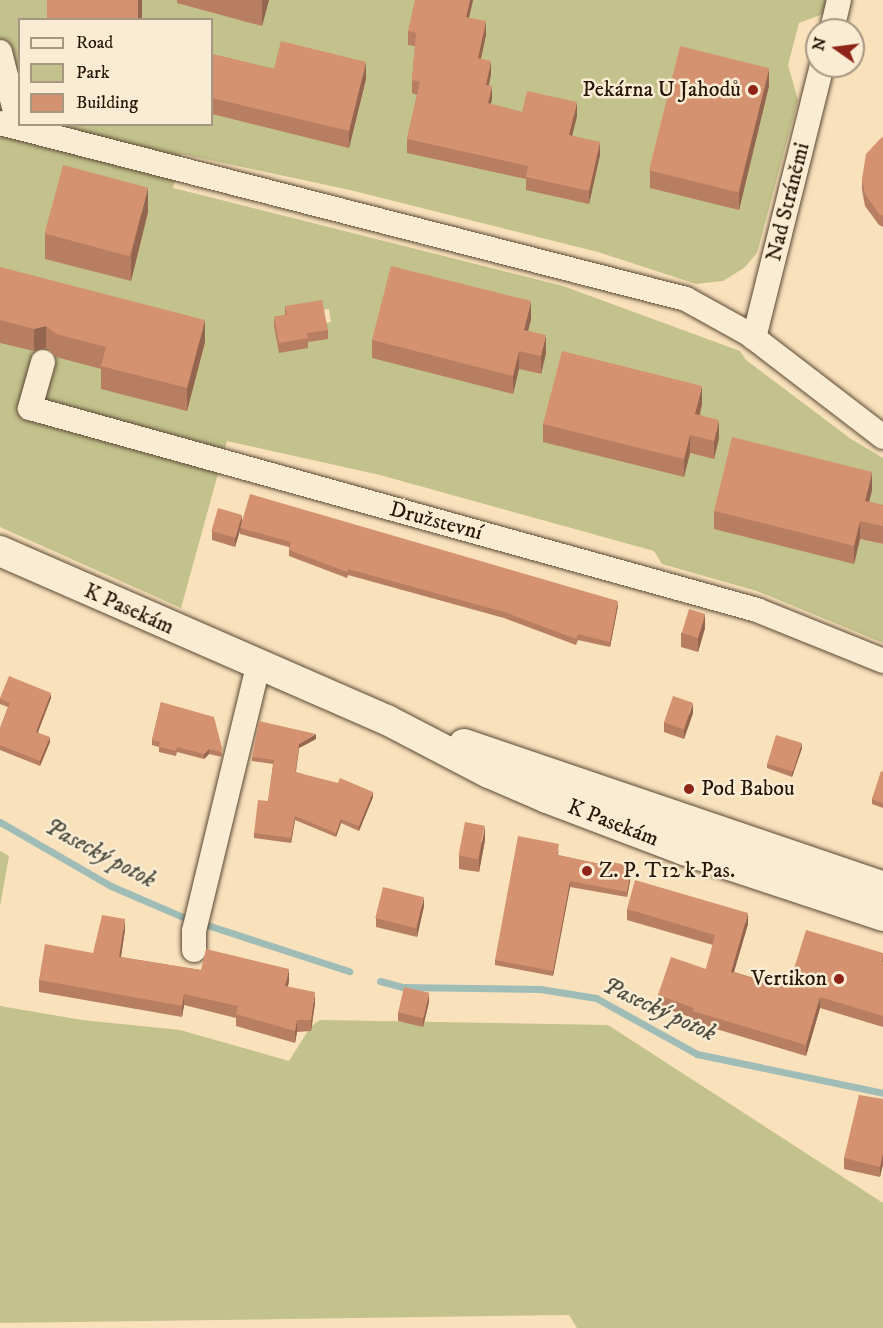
<!DOCTYPE html>
<html>
<head>
<meta charset="utf-8">
<style>
  body { margin:0 }
  #map { position:relative; width:883px; height:1328px; overflow:hidden; background:#f8e1bb; font-family:"IM FELL DW Pica",serif }
  div>[style] { position:absolute }
  .green>* { inset:0; background:#c3c18c }
  .stream>* { height:7px; margin:-3.5px; padding:0 3.5px; transform-origin:3.5px; border-radius:3.5px; background:#9fbcb7 }
  .roads { filter:drop-shadow(0 0 2px #5b4935) drop-shadow(0 0 2px #5b4935) }
  .minor>* { height:24px; margin:-12px; padding:0 12px; transform-origin:12px; border-radius:12px; background:#faecd3 }
  .tertiary>* { height:30px; margin:-15px; padding:0 15px; transform-origin:15px; border-radius:15px; background:#faecd3 }
  .wall>* { inset:0; background:#b77e61 }
  .shaded-wall>* { inset:0; background:#95664f; transform-origin:0 0 }
  .building>* { inset:0; background:#d59271; transform-origin:0 0 }
  .dots>* { width:16px; height:16px; translate:-50% -50%; box-sizing:border-box; border:3px solid #faecd3; border-radius:50% }
  span { translate:-50% -50%; white-space:nowrap; text-align:center; line-height:1.15; -webkit-text-stroke:5px #faecd3; paint-order:stroke }
  .poi-label { font-size:22px; color:#271608 }
  .right { translate:-100% -50%; text-align:right }
  .left { translate:0 -50%; text-align:left }
  .street-label { font-size:22px; color:#271608 }
  .water-label { font-size:24px; color:#515045; font-style:italic }
  .legend { position:absolute; left:18px; top:18px; width:195px; height:108px; box-sizing:border-box; background:#faecd3; border:2px solid #a69682; margin:0; padding:8px 10px; list-style:none; font-size:18px; color:#271608 }
  .legend li { display:flex; align-items:center; gap:12px; height:30px }
  .legend b { width:30px; border:2px solid #a69682 }
  .north { position:absolute; left:805px; top:18px; width:60px; height:60px; box-sizing:border-box; background:#faecd3; border:2px solid #a69682; border-radius:50%; rotate:284deg; font-size:16px; font-weight:700; line-height:24px; text-align:center; color:#271608 }
  .north::after { content:''; display:block; margin:auto; width:21px; height:27px; background:#8f2418; clip-path:polygon(50% 0,100% 100%,50% 72%,0 100%) }
</style>
</head>
<body>
<div id="map">
  <div class="green">
    <i style="clip-path:polygon(evenodd,0 0,831px 0,823px 14px,799px 23px,788px 65px,798px 100px,757px 253px,744px 268px,723px 281px,696px 284px,598px 252px,350px 190px,181px 154px,173px 188px,563px 286px,740px 351px,746px 360px,851px 439px,883px 458px,883px 523px,865px 519px,872px 490px,854px 563px,860px 539px,883px 544px,883px 643px,757px 591px,662px 564px,654px 551px,380px 475px,227px 441px,181px 608px,0 527px,0 0,20px 20px,212px 20px,212px 124px,20px 124px,20px 20px,0 0,329px 309px,331px 322px,325px 323px,307px 343px,286px 316px,329px 309px,0 0,531px 319px,524px 348px,541px 374px,519px 369px,512px 393px,531px 319px,0 0,702px 404px,695px 432px,714px 458px,690px 453px,683px 477px,702px 404px)"></i>
    <i style="clip-path:polygon(0 851px,9px 856px,0 906px)"></i>
    <i style="clip-path:polygon(0 1006px,82px 1020px,180px 1030px,289px 1061px,311px 1026px,320px 1020px,608px 1025px,883px 1203px,883px 1328px,577px 1328px,569px 1315px,0 1323px)"></i>
  </div>
  <div class="stream">
    <i style="left:0;top:822px;width:128px;rotate:30deg"></i>
    <i style="left:111px;top:886px;width:78px;rotate:23.3deg"></i>
    <i style="left:201px;top:923px;width:156px;rotate:18deg"></i>
    <i style="left:380px;top:981px;width:23px;rotate:15deg"></i>
    <i style="left:402px;top:987px;width:138px;rotate:0.8deg"></i>
    <i style="left:540px;top:989px;width:57px;rotate:9.1deg"></i>
    <i style="left:596px;top:998px;width:115px;rotate:29deg"></i>
    <i style="left:697px;top:1054px;width:190px;rotate:11.8deg"></i>
  </div>
  <div class="roads">
    <div class="minor">
      <i style="left:832px;top:30px;width:31px;rotate:-77deg"></i>
      <i style="left:0;top:52px;width:77px;rotate:75.8deg"></i>
      <i style="left:0;top:123px;width:708px;rotate:14.39deg"></i>
      <i style="left:686px;top:299px;width:72px;rotate:29.1deg"></i>
      <i style="left:749px;top:334px;width:169px;rotate:37.5deg"></i>
      <i style="left:754px;top:338px;width:280px;rotate:-76deg"></i>
      <i style="left:43px;top:362px;width:48px;rotate:105.8deg"></i>
      <i style="left:30px;top:408px;width:755px;rotate:15.53deg"></i>
      <i style="left:757px;top:610px;width:136px;rotate:22deg"></i>
      <i style="left:194px;top:950px;width:19px;rotate:-90deg"></i>
      <i style="left:194px;top:931px;width:272px;rotate:-76.4deg"></i>
    </div>
    <div class="tertiary">
      <i style="left:0;top:551px;width:422px;rotate:23.6deg"></i>
      <i style="left:387px;top:720px;width:115px;rotate:27.5deg"></i>
      <i style="left:489px;top:773px;width:63px;rotate:23.3deg"></i>
      <i style="left:547px;top:798px;width:147px;rotate:20.8deg"></i>
      <i style="left:684px;top:850px;width:210px;rotate:18.3deg"></i>
      <i style="left:464px;top:744px;width:443px;rotate:18.8deg"></i>
    </div>
  </div>
  <div class="wall">
    <i style="clip-path:polygon(177px 0,269px 0,262px 26px,177px 3px)"></i>
    <i style="clip-path:polygon(473px 0,469px 18px,486px 35px,481px 59px,491px 74px,489px 85px,492px 99px,490px 104px,522px 112px,577px 116px,572px 135px,600px 155px,589px 204px,526px 190px,526px 179px,407px 153px,407px 139px,417px 95px,412px 93px,412px 80px,415px 46px,408px 45px,408px 31px)"></i>
    <i style="clip-path:polygon(212px 54px,274px 69px,366px 79px,349px 148px,212px 114px)"></i>
    <i style="clip-path:polygon(769px 86px,739px 210px,650px 188px,650px 170px)"></i>
    <i style="clip-path:polygon(883px 137px,883px 227px,879px 225px,865px 206px,862px 190px,862px 179px)"></i>
    <i style="clip-path:polygon(148px 212px,131px 281px,45px 259px,45px 234px)"></i>
    <i style="clip-path:polygon(0 267px,205px 342px,187px 411px,101px 389px,101px 369px,56px 357px,46px 348px,34px 351px,0 343px)"></i>
    <i style="clip-path:polygon(285px 306px,328px 330px,328px 339px,308px 342px,308px 348px,279px 353px,274px 326px,274px 317px,285px 315px)"></i>
    <i style="clip-path:polygon(531px 319px,528px 331px,546px 353px,541px 374px,519px 369px,513px 394px,372px 358px,372px 340px)"></i>
    <i style="clip-path:polygon(702px 404px,700px 415px,719px 438px,714px 459px,690px 453px,684px 477px,543px 442px,543px 424px)"></i>
    <i style="clip-path:polygon(872px 490px,869px 502px,883px 505px,883px 544px,860px 539px,854px 564px,714px 529px,714px 511px)"></i>
    <i style="clip-path:polygon(242px 522px,618px 606px,610px 647px,578px 640px,576px 645px,504px 618px,348px 575px,347px 578px,289px 556px,289px 547px,240px 534px,240px 530px,235px 547px,212px 540px,212px 531px)"></i>
    <i style="clip-path:polygon(705px 628px,698px 652px,681px 647px,681px 633px)"></i>
    <i style="clip-path:polygon(0 698px,51px 698px,38px 732px,50px 742px,40px 766px,0 750px,0 728px,8px 707px,0 704px)"></i>
    <i style="clip-path:polygon(161px 702px,222px 753px,222px 757px,209px 754px,204px 759px,177px 752px,176px 756px,159px 752px,159px 747px,152px 745px,152px 740px)"></i>
    <i style="clip-path:polygon(693px 713px,684px 739px,664px 732px,664px 722px)"></i>
    <i style="clip-path:polygon(316px 739px,299px 748px,296px 772px,373px 797px,359px 831px,341px 823px,336px 837px,295px 820px,291px 843px,254px 838px,254px 833px,268px 801px,273px 764px,252px 761px,252px 757px)"></i>
    <i style="clip-path:polygon(802px 748px,792px 777px,767px 768px,767px 764px)"></i>
    <i style="clip-path:polygon(883px 772px,883px 808px,872px 804px,872px 799px)"></i>
    <i style="clip-path:polygon(485px 840px,479px 872px,459px 869px,459px 855px)"></i>
    <i style="clip-path:polygon(559px 849px,558px 855px,632px 871px,627px 897px,570px 887px,553px 976px,495px 965px,495px 960px)"></i>
    <i style="clip-path:polygon(424px 906px,417px 937px,376px 927px,376px 918px)"></i>
    <i style="clip-path:polygon(627px 909px,748px 924px,734px 972px,788px 988px,883px 953px,883px 1027px,820px 1008px,806px 1056px,693px 1022px,693px 1018px,658px 1006px,658px 995px,706px 969px,713px 945px,627px 920px)"></i>
    <i style="clip-path:polygon(125px 930px,121px 957px,201px 970px,289px 981px,288px 987px,315px 1003px,311px 1031px,297px 1032px,295px 1043px,236px 1026px,236px 1018px,184px 1005px,182px 1017px,39px 992px,39px 980px,93px 953px)"></i>
    <i style="clip-path:polygon(429px 1002px,423px 1027px,398px 1021px,398px 1012px)"></i>
    <i style="clip-path:polygon(883px 1099px,883px 1164px,880px 1177px,844px 1169px,844px 1158px)"></i>
  </div>
  <div class="shaded-wall">
    <i style="left:138px;top:0;width:4px;height:21px"></i>
    <i style="clip-path:polygon(263px 0,269px 0,262px 26px,262px 2px)"></i>
    <i style="clip-path:polygon(470px 0,473px 0,466px 30px,466px 17px)"></i>
    <i style="clip-path:polygon(486px 21px,486px 35px,478px 71px,478px 58px)"></i>
    <i style="clip-path:polygon(491px 61px,491px 74px,486px 98px,486px 85px)"></i>
    <i style="clip-path:polygon(366px 62px,366px 79px,349px 148px,349px 131px)"></i>
    <i style="clip-path:polygon(769px 68px,769px 86px,739px 210px,739px 192px)"></i>
    <i style="clip-path:polygon(492px 86px,492px 99px,488px 117px,488px 103px)"></i>
    <i style="clip-path:polygon(577px 102px,577px 116px,569px 148px,569px 135px)"></i>
    <i style="clip-path:polygon(600px 142px,600px 155px,589px 204px,589px 191px)"></i>
    <i style="clip-path:polygon(148px 187px,148px 212px,131px 281px,131px 256px)"></i>
    <i style="clip-path:polygon(531px 301px,531px 319px,524px 348px,524px 330px)"></i>
    <i style="clip-path:polygon(205px 320px,205px 342px,187px 411px,187px 388px)"></i>
    <i style="clip-path:polygon(46px 326px,46px 348px,34px 351px,34px 329px)"></i>
    <i style="clip-path:polygon(546px 335px,546px 353px,541px 374px,541px 356px)"></i>
    <i style="clip-path:polygon(519px 351px,519px 369px,513px 394px,513px 376px)"></i>
    <i style="clip-path:polygon(702px 386px,702px 404px,695px 432px,695px 414px)"></i>
    <i style="clip-path:polygon(719px 420px,719px 438px,714px 459px,714px 441px)"></i>
    <i style="clip-path:polygon(690px 435px,690px 453px,684px 477px,684px 459px)"></i>
    <i style="clip-path:polygon(872px 472px,872px 490px,865px 519px,865px 501px)"></i>
    <i style="clip-path:polygon(242px 515px,242px 524px,235px 547px,235px 537px)"></i>
    <i style="clip-path:polygon(860px 521px,860px 539px,854px 564px,854px 546px)"></i>
    <i style="clip-path:polygon(618px 601px,618px 606px,610px 647px,610px 642px)"></i>
    <i style="clip-path:polygon(705px 614px,705px 628px,698px 652px,698px 638px)"></i>
    <i style="clip-path:polygon(51px 693px,51px 698px,36px 737px,36px 732px)"></i>
    <i style="clip-path:polygon(693px 703px,693px 713px,684px 739px,684px 730px)"></i>
    <i style="clip-path:polygon(316px 734px,316px 739px,299px 748px,295px 777px,299px 744px)"></i>
    <i style="clip-path:polygon(50px 737px,50px 742px,40px 766px,40px 761px)"></i>
    <i style="clip-path:polygon(802px 743px,802px 748px,792px 777px,792px 772px)"></i>
    <i style="clip-path:polygon(209px 749px,209px 754px,204px 759px,204px 754px)"></i>
    <i style="clip-path:polygon(373px 792px,373px 797px,359px 831px,359px 826px)"></i>
    <i style="clip-path:polygon(295px 816px,295px 820px,291px 843px,291px 838px)"></i>
    <i style="clip-path:polygon(341px 819px,341px 823px,336px 837px,336px 833px)"></i>
    <i style="clip-path:polygon(485px 826px,485px 840px,479px 872px,479px 858px)"></i>
    <i style="clip-path:polygon(632px 866px,632px 871px,627px 897px,627px 892px)"></i>
    <i style="clip-path:polygon(570px 881px,570px 887px,553px 976px,553px 971px)"></i>
    <i style="clip-path:polygon(424px 897px,424px 906px,417px 937px,417px 927px)"></i>
    <i style="clip-path:polygon(748px 913px,748px 924px,731px 982px,731px 972px)"></i>
    <i style="clip-path:polygon(125px 919px,125px 930px,119px 969px,119px 957px)"></i>
    <i style="clip-path:polygon(289px 969px,289px 981px,285px 998px,285px 986px)"></i>
    <i style="clip-path:polygon(315px 992px,315px 1003px,311px 1031px,311px 1020px)"></i>
    <i style="clip-path:polygon(429px 993px,429px 1002px,423px 1027px,423px 1017px)"></i>
    <i style="clip-path:polygon(184px 994px,184px 1005px,182px 1017px,182px 1006px)"></i>
    <i style="clip-path:polygon(820px 997px,820px 1008px,806px 1056px,806px 1045px)"></i>
    <i style="clip-path:polygon(297px 1020px,297px 1032px,295px 1043px,295px 1031px)"></i>
    <i style="clip-path:polygon(883px 1153px,883px 1164px,880px 1177px,880px 1167px)"></i>
  </div>
  <div class="building">
    <i style="left:47px;top:0;width:91px;height:21px"></i>
    <i style="clip-path:polygon(415px 0,470px 0,466px 17px,486px 21px,478px 58px,491px 61px,486px 85px,492px 86px,488px 103px,522px 112px,527px 91px,577px 102px,569px 135px,600px 142px,589px 191px,526px 177px,528px 166px,407px 139px,420px 82px,412px 80px,416px 33px,408px 31px)"></i>
    <i style="clip-path:polygon(281px 41px,366px 62px,349px 131px,212px 98px,212px 54px,274px 69px)"></i>
    <i style="left:680px;top:46px;width:92px;height:128px;rotate:14deg"></i>
    <i style="clip-path:polygon(883px 137px,883px 216px,879px 214px,865px 194px,862px 179px,866px 154px,881px 138px)"></i>
    <i style="left:63px;top:165px;width:88px;height:71px;rotate:15deg"></i>
    <i style="clip-path:polygon(391px 266px,531px 301px,524px 330px,546px 335px,541px 356px,519px 351px,513px 376px,372px 340px)"></i>
    <i style="clip-path:polygon(0 267px,205px 320px,187px 388px,101px 366px,106px 347px,56px 334px,46px 326px,34px 329px,0 320px)"></i>
    <i style="clip-path:polygon(322px 300px,328px 330px,307px 333px,308px 338px,279px 343px,274px 317px,287px 315px,285px 306px)"></i>
    <i style="clip-path:polygon(562px 351px,702px 386px,695px 414px,719px 420px,714px 441px,690px 435px,684px 459px,543px 424px)"></i>
    <i style="clip-path:polygon(732px 437px,872px 472px,865px 501px,883px 505px,883px 526px,860px 521px,854px 546px,714px 511px)"></i>
    <i style="clip-path:polygon(250px 494px,618px 601px,610px 642px,578px 634px,576px 639px,504px 612px,348px 569px,347px 572px,289px 550px,291px 542px,240px 528px)"></i>
    <i style="left:218px;top:508px;width:25px;height:24px;rotate:16deg"></i>
    <i style="left:689px;top:609px;width:17px;height:25px;rotate:17deg"></i>
    <i style="clip-path:polygon(9px 676px,51px 693px,36px 732px,50px 737px,40px 761px,0 745px,0 728px,10px 703px,0 699px,0 698px)"></i>
    <i style="left:673px;top:696px;width:21px;height:28px;rotate:19deg"></i>
    <i style="clip-path:polygon(161px 702px,214px 717px,222px 748px,222px 752px,209px 749px,204px 754px,177px 747px,176px 751px,159px 747px,160px 742px,152px 740px)"></i>
    <i style="clip-path:polygon(259px 721px,316px 734px,299px 744px,295px 772px,338px 783px,340px 778px,373px 792px,359px 826px,341px 819px,336px 833px,295px 816px,291px 838px,254px 833px,258px 800px,268px 801px,274px 760px,252px 757px)"></i>
    <i style="left:776px;top:735px;width:27px;height:30px;rotate:17deg"></i>
    <i style="clip-path:polygon(881px 771px,883px 772px,883px 803px,872px 799px)"></i>
    <i style="left:465px;top:822px;width:20px;height:34px;rotate:11deg"></i>
    <i style="clip-path:polygon(518px 836px,559px 844px,557px 855px,605px 865px,606px 861px,632px 866px,627px 892px,570px 881px,553px 971px,495px 960px)"></i>
    <i style="clip-path:polygon(635px 880px,748px 913px,731px 972px,788px 988px,806px 930px,883px 953px,882px 962px,883px 962px,883px 1016px,820px 997px,806px 1045px,693px 1011px,694px 1008px,658px 995px,671px 957px,706px 969px,715px 935px,627px 909px)"></i>
    <i style="left:383px;top:887px;width:42px;height:32px;rotate:14deg"></i>
    <i style="clip-path:polygon(102px 915px,125px 919px,119px 957px,201px 970px,206px 949px,289px 969px,285px 986px,315px 992px,311px 1020px,297px 1020px,295px 1031px,236px 1014px,238px 1006px,184px 994px,182px 1006px,39px 980px,45px 944px,93px 953px)"></i>
    <i style="left:404px;top:987px;width:26px;height:26px;rotate:13deg"></i>
    <i style="clip-path:polygon(859px 1095px,883px 1099px,883px 1153px,880px 1167px,844px 1158px)"></i>
  </div>
  <div class="dots">
    <i style="left:753px;top:90px;background:#8f2418"></i>
    <i style="left:689px;top:789px;background:#8f2418"></i>
    <i style="left:587px;top:871px;background:#8f2418"></i>
    <i style="left:839px;top:979px;background:#8f2418"></i>
  </div>
  <div class="poi-label">
    <span class="right" style="left:741px;top:90px">Pekárna U Jahodů</span>
    <span class="left" style="left:701px;top:789px">Pod Babou</span>
    <span class="left" style="left:599px;top:871px">Z. P. T12 k Pas.</span>
    <span class="right" style="left:827px;top:979px">Vertikon</span>
  </div>
  <div class="street-label">
    <span style="left:788px;top:202px;rotate:-76deg">Nad Stráněmi</span>
    <span style="left:436px;top:521px;rotate:15deg">Družstevní</span>
    <span style="left:129px;top:609px;rotate:24deg">K Pasekám</span>
    <span style="left:613px;top:823px;rotate:21deg">K Pasekám</span>
  </div>
  <div class="water-label">
    <span style="left:100px;top:854px;rotate:28deg">Pasecký potok</span>
    <span style="left:659px;top:1010px;rotate:25deg">Pasecký potok</span>
  </div>
  <ul class="legend">
  <li><b style="height:8px;background:#faecd3"></b>Road</li>
  <li><b style="height:16px;background:#c3c18c"></b>Park</li>
  <li><b style="height:16px;background:#d59271"></b>Building</li>
  </ul>
  <div class="north">N</div>
</div>
</body>
</html>
